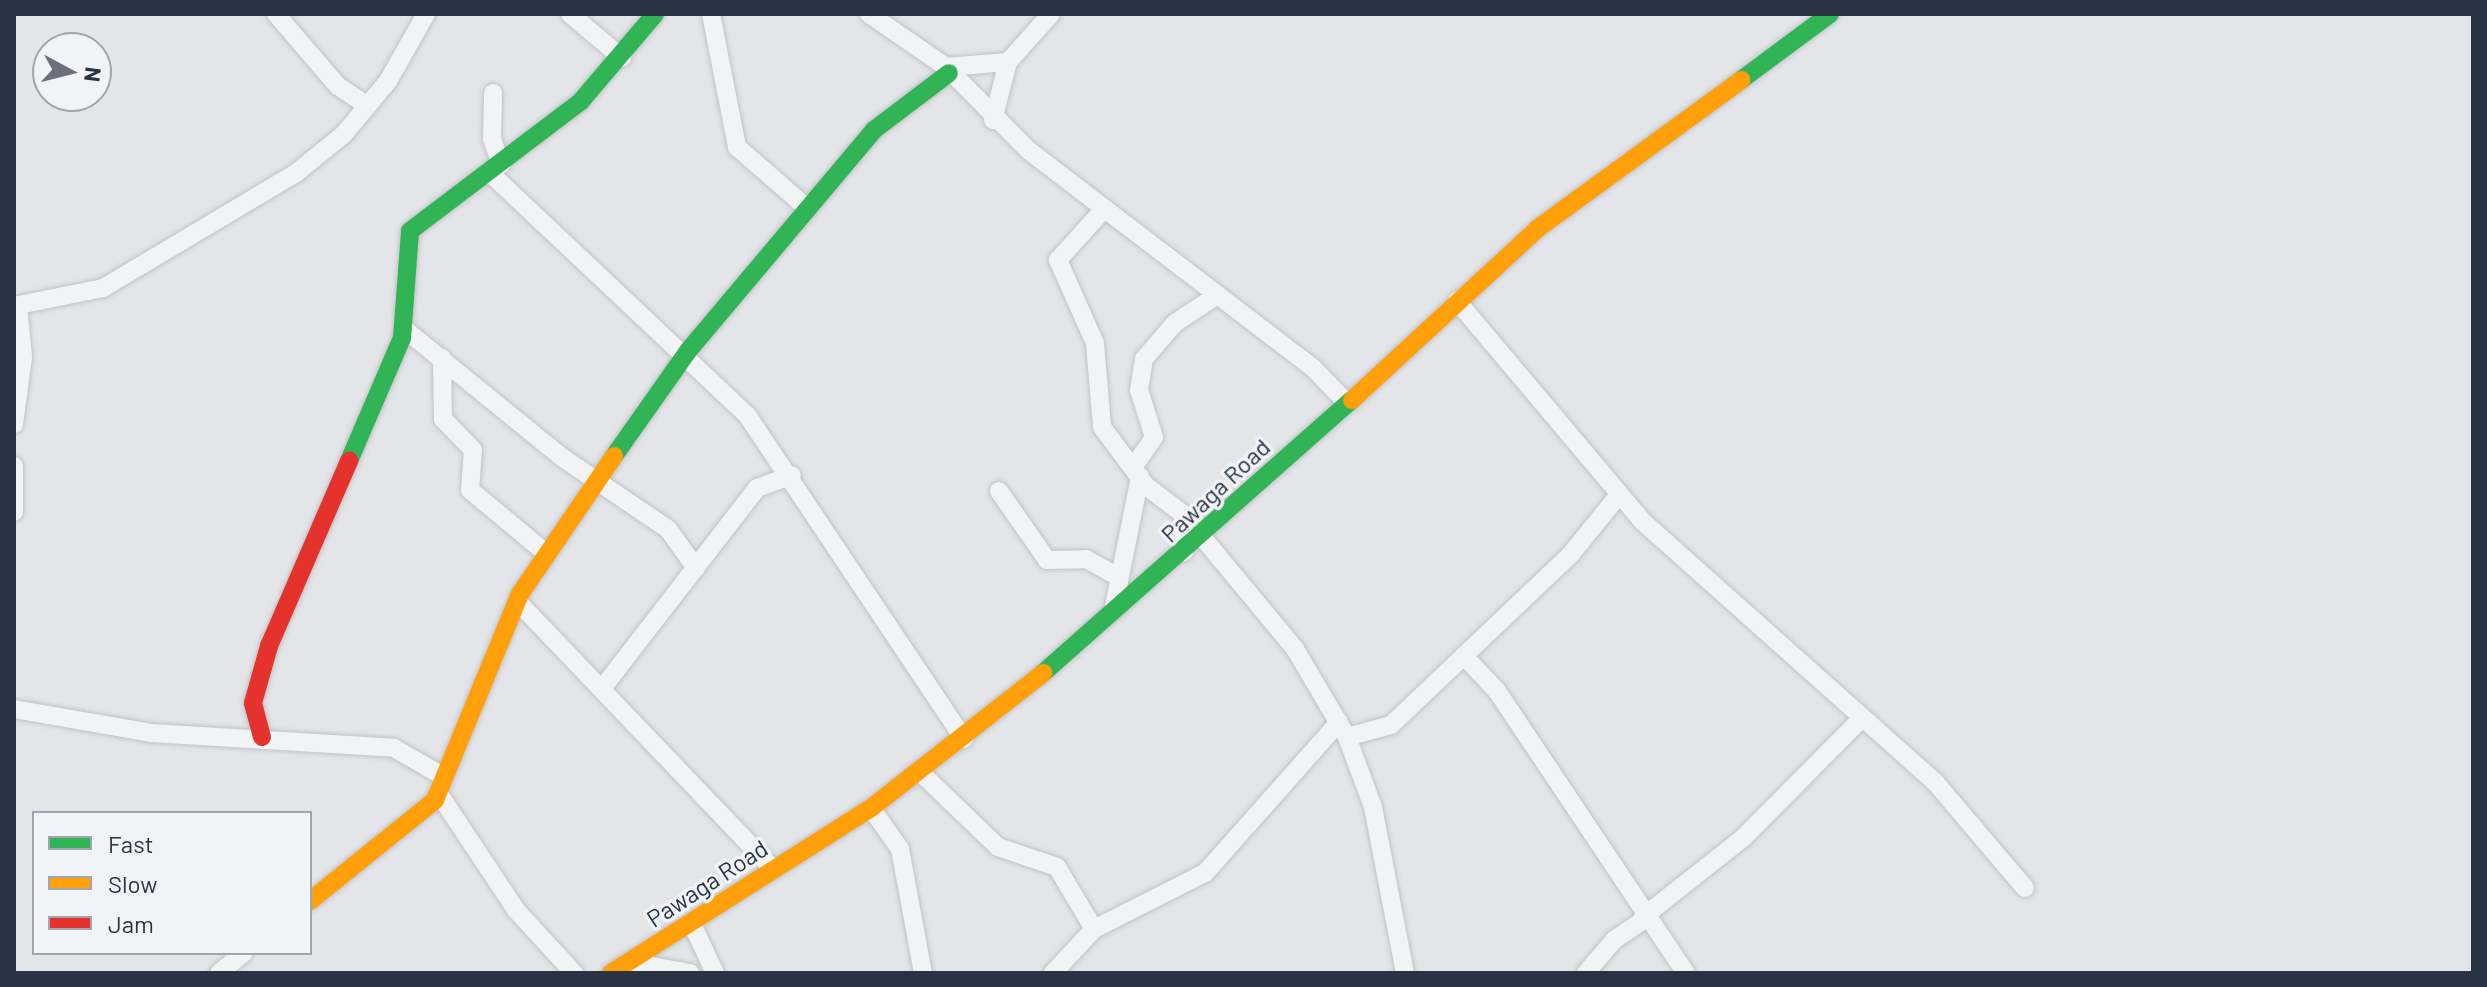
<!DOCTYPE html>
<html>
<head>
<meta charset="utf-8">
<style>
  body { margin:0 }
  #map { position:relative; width:2487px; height:987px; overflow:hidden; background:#e3e5e8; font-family:Barlow,sans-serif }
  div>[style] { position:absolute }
  .roads { filter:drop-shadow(0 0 2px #c1c3c6) drop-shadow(0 0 2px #c1c3c6) }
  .street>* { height:18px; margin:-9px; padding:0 9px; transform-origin:9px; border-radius:9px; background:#f2f3f5 }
  .fast>* { height:18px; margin:-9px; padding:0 9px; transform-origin:9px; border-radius:9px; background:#30b455 }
  .slow>* { height:18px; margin:-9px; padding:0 9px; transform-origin:9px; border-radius:9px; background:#ff9f0a }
  .jam>* { height:18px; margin:-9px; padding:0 9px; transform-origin:9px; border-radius:9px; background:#e5322d }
  span { translate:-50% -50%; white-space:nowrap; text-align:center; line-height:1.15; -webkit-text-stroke:7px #f0f3f7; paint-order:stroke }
  .street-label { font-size:24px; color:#293342 }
  .frame { position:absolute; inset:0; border:16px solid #293342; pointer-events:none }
  .legend { position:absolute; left:32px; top:811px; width:280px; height:144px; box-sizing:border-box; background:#f0f3f7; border:2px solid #a0a6af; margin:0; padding:10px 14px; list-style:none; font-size:24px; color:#293342 }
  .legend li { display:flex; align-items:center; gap:16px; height:40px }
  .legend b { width:40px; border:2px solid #a0a6af }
  .north { position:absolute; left:32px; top:32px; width:80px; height:80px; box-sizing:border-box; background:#f0f3f7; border:2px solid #a0a6af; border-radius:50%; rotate:97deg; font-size:22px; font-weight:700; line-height:32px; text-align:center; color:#293342 }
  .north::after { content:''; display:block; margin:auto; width:28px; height:36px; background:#6a717c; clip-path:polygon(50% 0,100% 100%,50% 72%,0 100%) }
</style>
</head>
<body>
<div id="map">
  <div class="roads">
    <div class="street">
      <i style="left:276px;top:14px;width:95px;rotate:49.3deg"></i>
      <i style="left:338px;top:86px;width:34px;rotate:34deg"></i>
      <i style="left:570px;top:14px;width:68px;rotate:40.2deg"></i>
      <i style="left:711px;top:14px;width:136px;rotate:78.9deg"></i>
      <i style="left:737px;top:147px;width:91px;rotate:41deg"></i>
      <i style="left:869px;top:14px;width:93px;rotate:34.5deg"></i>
      <i style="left:946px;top:67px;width:117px;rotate:45.3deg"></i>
      <i style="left:1028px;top:150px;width:360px;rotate:37.4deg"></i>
      <i style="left:1314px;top:369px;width:45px;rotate:45.9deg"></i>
      <i style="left:946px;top:67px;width:62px;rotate:-4.6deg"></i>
      <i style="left:1008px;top:62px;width:64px;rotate:-48.1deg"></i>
      <i style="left:493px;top:93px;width:46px;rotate:91.2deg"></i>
      <i style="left:492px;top:139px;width:27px;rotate:70deg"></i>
      <i style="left:993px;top:120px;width:60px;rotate:-75.5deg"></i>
      <i style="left:490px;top:173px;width:353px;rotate:43.3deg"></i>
      <i style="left:747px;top:415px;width:390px;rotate:56.2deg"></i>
      <i style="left:1104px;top:209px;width:69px;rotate:132deg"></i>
      <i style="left:1058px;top:260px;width:91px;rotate:66deg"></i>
      <i style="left:1095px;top:343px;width:84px;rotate:85.2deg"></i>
      <i style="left:1102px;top:427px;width:74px;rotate:53.3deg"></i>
      <i style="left:1146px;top:486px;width:46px;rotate:37.1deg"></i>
      <i style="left:1183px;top:514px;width:38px;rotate:88deg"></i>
      <i style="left:1457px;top:301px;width:287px;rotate:49.9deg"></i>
      <i style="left:1642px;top:521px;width:392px;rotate:41.7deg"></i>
      <i style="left:1935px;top:782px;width:139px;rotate:49.7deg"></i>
      <i style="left:14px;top:306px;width:91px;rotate:-11.4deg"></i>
      <i style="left:103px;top:288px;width:225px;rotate:-30.8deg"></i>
      <i style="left:296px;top:173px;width:62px;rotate:-39.1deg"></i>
      <i style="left:344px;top:134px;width:69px;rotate:-50.3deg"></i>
      <i style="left:388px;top:81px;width:77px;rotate:-60.4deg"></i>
      <i style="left:403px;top:328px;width:206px;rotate:39.1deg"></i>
      <i style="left:563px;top:458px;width:127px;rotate:34.1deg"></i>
      <i style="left:668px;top:529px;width:48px;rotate:54.3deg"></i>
      <i style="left:442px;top:358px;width:61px;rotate:89.1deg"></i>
      <i style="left:443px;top:419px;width:43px;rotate:45.9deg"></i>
      <i style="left:473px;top:450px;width:40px;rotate:94.3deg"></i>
      <i style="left:470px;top:490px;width:99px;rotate:39.7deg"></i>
      <i style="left:14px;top:424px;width:68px;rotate:-82.3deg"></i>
      <i style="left:23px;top:357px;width:51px;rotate:-95.6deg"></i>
      <i style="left:14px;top:466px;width:46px;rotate:90deg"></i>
      <i style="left:1134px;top:466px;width:35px;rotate:-55deg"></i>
      <i style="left:1154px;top:437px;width:49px;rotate:-107.7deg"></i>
      <i style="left:1139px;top:390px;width:31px;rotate:-81deg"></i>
      <i style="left:1144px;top:359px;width:48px;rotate:-49.3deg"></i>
      <i style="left:1175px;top:323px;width:45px;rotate:-33.3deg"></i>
      <i style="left:999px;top:491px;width:84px;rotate:55.2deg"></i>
      <i style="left:1047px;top:560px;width:39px;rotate:-1deg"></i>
      <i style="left:1086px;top:559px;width:37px;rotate:29deg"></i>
      <i style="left:1203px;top:538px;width:144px;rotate:50.3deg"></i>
      <i style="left:1295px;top:649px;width:102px;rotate:59.4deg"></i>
      <i style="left:1347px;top:737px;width:75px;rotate:69.6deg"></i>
      <i style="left:1373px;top:807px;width:169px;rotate:79.1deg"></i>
      <i style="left:517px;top:601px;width:371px;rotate:46.3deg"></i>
      <i style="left:1114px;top:606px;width:132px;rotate:-78.6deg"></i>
      <i style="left:1464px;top:656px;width:48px;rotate:46.7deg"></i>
      <i style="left:1497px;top:691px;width:339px;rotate:56.2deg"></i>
      <i style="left:604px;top:686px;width:250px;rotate:-52.3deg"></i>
      <i style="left:757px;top:488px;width:37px;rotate:-20deg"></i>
      <i style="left:14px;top:709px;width:139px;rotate:9.9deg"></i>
      <i style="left:151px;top:733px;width:243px;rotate:3.5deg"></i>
      <i style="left:394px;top:748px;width:58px;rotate:30.1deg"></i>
      <i style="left:1347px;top:737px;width:46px;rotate:-15.3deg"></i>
      <i style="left:1391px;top:725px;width:248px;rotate:-43.5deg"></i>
      <i style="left:1571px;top:554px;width:75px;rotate:-51deg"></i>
      <i style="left:920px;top:772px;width:108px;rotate:43.9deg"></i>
      <i style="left:998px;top:847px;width:62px;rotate:18.7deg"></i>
      <i style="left:1057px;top:867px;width:72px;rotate:59.2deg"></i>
      <i style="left:439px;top:794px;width:139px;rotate:56.4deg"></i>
      <i style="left:516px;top:910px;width:86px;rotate:47.4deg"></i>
      <i style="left:871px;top:808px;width:50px;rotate:54.7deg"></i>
      <i style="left:900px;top:849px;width:126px;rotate:79.5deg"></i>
      <i style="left:1643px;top:917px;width:127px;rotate:-38.3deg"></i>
      <i style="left:1743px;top:838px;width:169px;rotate:-45.2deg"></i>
      <i style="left:691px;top:922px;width:56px;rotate:64.8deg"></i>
      <i style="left:630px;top:962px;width:61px;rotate:10.4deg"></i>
      <i style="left:219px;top:973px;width:32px;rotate:-39deg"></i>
      <i style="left:1053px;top:973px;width:60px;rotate:-47deg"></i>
      <i style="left:1094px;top:929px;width:124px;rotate:-26.8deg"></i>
      <i style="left:1205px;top:873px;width:202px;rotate:-48.4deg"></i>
      <i style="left:1586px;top:973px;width:43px;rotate:-49.7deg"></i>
      <i style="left:1614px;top:940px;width:37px;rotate:-34deg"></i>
    </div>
    <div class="fast">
      <i style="left:1741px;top:80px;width:111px;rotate:-36.6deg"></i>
      <i style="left:614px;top:456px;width:128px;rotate:-54.8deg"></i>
      <i style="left:688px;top:351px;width:289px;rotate:-49.9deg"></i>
      <i style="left:874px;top:130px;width:94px;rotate:-37.2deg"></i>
      <i style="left:349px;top:461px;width:134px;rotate:-66.7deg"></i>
      <i style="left:402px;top:338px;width:107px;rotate:-85.7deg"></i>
      <i style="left:410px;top:231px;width:215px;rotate:-37.2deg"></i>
      <i style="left:581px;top:101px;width:114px;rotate:-49.6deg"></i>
      <i style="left:1043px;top:673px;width:412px;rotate:-41.5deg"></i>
    </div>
    <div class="slow">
      <i style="left:1352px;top:400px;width:252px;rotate:-42.7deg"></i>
      <i style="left:1537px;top:229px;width:253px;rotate:-36.1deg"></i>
      <i style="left:310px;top:901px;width:161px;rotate:-38.9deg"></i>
      <i style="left:435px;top:800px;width:223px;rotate:-67.6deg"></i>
      <i style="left:520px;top:594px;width:167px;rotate:-55.7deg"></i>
      <i style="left:611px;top:973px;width:308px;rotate:-32.4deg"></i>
      <i style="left:871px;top:808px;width:219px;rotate:-38.1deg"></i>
    </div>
    <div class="jam">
      <i style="left:262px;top:737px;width:35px;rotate:-105deg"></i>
      <i style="left:253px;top:703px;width:59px;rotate:-74.3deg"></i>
      <i style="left:269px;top:646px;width:202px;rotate:-66.6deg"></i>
    </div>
  </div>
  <div class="street-label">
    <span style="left:1215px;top:490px;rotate:-43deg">Pawaga Road</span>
    <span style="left:707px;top:883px;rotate:-33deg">Pawaga Road</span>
  </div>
  <div class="frame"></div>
  <ul class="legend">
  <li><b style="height:10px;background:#30b455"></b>Fast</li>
  <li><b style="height:10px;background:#ff9f0a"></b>Slow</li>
  <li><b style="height:10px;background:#e5322d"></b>Jam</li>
  </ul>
  <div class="north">N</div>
</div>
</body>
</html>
